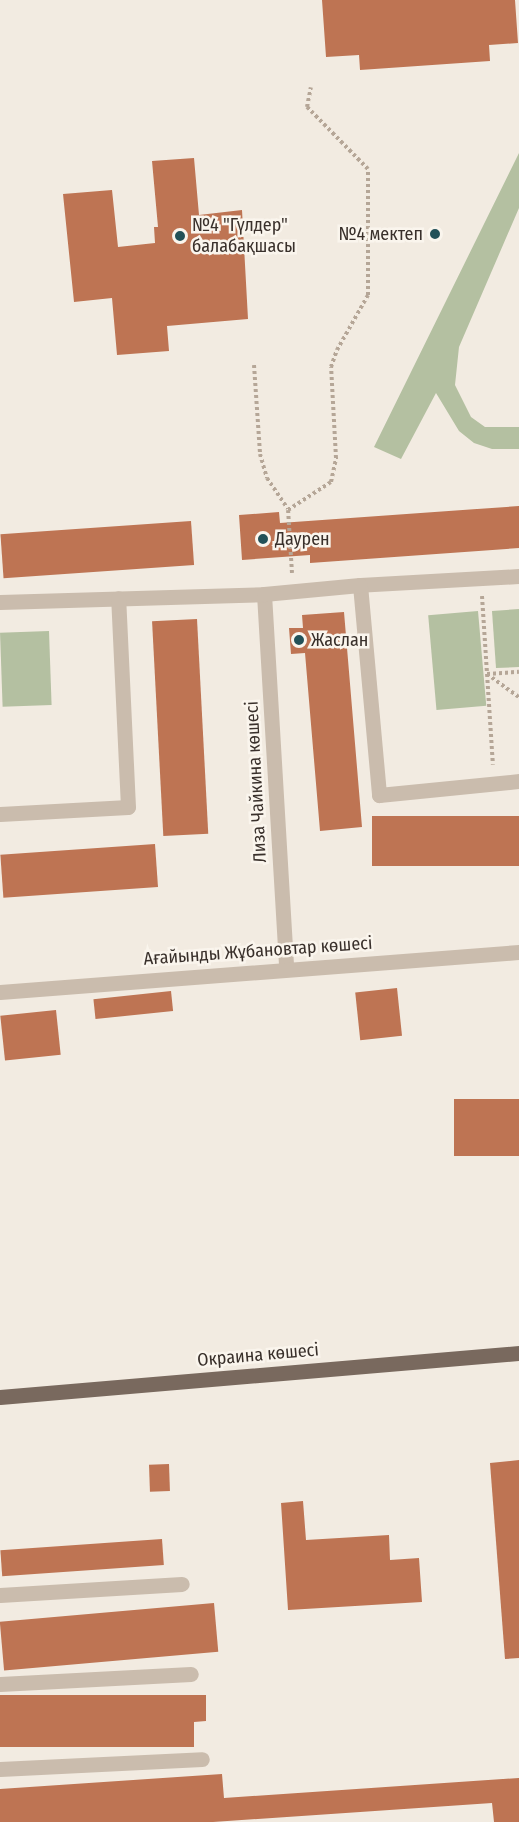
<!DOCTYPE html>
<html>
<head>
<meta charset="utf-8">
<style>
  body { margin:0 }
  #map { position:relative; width:519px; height:1822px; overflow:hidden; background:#f2ebe1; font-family:"Fira Sans Condensed",sans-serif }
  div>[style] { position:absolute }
  .green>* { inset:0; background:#b4c0a1; transform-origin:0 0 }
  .building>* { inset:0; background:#be7453; transform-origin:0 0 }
  .path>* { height:4px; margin-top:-2px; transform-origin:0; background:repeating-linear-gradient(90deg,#b5a697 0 3px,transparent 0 6px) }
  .minor>* { height:15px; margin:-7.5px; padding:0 7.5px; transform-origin:7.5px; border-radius:7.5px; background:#cabcad }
  .major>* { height:15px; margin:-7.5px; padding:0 7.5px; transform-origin:7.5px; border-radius:7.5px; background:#79695e }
  .dots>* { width:16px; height:16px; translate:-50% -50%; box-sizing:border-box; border:3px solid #faf5ed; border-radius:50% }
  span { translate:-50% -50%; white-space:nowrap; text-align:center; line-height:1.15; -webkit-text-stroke:5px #faf5ed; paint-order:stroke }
  .poi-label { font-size:18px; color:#39302b }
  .left { translate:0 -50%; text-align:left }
  .right { translate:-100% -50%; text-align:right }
  .street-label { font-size:18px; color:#39302b }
</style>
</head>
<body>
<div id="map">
  <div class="green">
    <i style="clip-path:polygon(519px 153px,519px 208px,459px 347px,455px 385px,471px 417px,485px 427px,519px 427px,519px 449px,492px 449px,474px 443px,459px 431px,436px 393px,401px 459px,374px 447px)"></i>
    <i style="clip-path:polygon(519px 609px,519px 667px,496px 668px,492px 611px)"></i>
    <i style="left:478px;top:611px;width:95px;height:50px;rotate:85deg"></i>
    <i style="left:49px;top:631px;width:74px;height:49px;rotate:88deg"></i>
  </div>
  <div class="building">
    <i style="clip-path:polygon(322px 0,515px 0,518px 43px,489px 45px,490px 61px,360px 70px,359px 55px,326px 57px)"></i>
    <i style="clip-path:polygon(194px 158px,199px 215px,242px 210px,248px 319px,167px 326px,169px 351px,117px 355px,112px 298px,74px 302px,63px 194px,112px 190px,118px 247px,155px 243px,154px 227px,158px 227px,152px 161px)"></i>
    <i style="clip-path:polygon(519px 506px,519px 548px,310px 563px,310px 555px,242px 560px,239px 515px,279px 512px,280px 523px)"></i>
    <i style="left:191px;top:521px;width:44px;height:191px;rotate:86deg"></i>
    <i style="clip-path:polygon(344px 612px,362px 827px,320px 831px,305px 653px,291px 654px,289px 628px,303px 628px,302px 615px)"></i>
    <i style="left:197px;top:619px;width:215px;height:45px;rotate:87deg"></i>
    <i style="left:519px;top:816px;width:50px;height:147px;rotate:90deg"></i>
    <i style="left:155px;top:844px;width:43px;height:155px;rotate:86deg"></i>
    <i style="left:397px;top:988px;width:48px;height:42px;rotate:84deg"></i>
    <i style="left:171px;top:991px;width:20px;height:78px;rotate:84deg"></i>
    <i style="left:56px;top:1010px;width:45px;height:56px;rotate:84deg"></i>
    <i style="left:519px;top:1099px;width:57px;height:65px;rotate:90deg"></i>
    <i style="clip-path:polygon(519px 1460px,519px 1658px,505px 1659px,490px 1463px)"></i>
    <i style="left:169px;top:1464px;width:27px;height:20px;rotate:88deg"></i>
    <i style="clip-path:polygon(303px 1501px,306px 1540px,389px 1535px,390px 1560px,419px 1558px,422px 1602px,288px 1610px,281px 1503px)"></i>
    <i style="left:162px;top:1539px;width:26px;height:162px;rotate:86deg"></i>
    <i style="left:214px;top:1603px;width:49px;height:215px;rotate:85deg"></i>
    <i style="clip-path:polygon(0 1695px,206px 1695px,206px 1721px,194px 1722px,194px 1747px,0 1747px)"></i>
    <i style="clip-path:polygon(222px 1774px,224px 1798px,519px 1778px,519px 1822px,494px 1822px,492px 1803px,213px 1822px,0 1822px,0 1789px)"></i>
  </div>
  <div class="path">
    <i style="left:254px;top:365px;width:89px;rotate:86.1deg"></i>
    <i style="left:260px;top:454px;width:25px;rotate:74deg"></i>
    <i style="left:267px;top:478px;width:37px;rotate:56deg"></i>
    <i style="left:292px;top:573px;width:63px;rotate:-93.6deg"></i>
    <i style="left:288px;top:510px;width:51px;rotate:-33.1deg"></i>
    <i style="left:331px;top:482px;width:25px;rotate:-78deg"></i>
    <i style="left:336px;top:458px;width:91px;rotate:-93.1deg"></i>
    <i style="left:331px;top:367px;width:18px;rotate:-71deg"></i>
    <i style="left:337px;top:350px;width:63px;rotate:-60.6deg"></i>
    <i style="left:368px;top:295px;width:126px;rotate:-90deg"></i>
    <i style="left:368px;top:169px;width:87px;rotate:-134.5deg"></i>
    <i style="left:307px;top:107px;width:20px;rotate:-79deg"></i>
    <i style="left:482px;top:596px;width:169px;rotate:86.3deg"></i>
    <i style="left:487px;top:674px;width:39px;rotate:36deg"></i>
    <i style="left:487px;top:674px;width:32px;rotate:-4deg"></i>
  </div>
  <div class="minor">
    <i style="left:519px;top:576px;width:159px;rotate:176.8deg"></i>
    <i style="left:360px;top:585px;width:211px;rotate:84.8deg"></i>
    <i style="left:379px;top:795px;width:141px;rotate:-5.7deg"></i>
    <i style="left:264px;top:594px;width:375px;rotate:86.6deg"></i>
    <i style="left:0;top:602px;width:264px;rotate:-1.7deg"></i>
    <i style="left:264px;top:594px;width:96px;rotate:-5.4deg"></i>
    <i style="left:0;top:814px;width:128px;rotate:-3.1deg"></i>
    <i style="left:128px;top:807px;width:209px;rotate:-92.7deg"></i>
    <i style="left:0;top:992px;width:521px;rotate:-4.41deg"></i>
    <i style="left:0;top:1595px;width:182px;rotate:-3.5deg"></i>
    <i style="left:0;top:1684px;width:191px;rotate:-3deg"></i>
    <i style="left:0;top:1769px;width:202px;rotate:-2.8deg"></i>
  </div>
  <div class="major">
    <i style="left:0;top:1397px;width:521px;rotate:-4.85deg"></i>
  </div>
  <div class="dots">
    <i style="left:435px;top:234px;background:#235158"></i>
    <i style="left:180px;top:236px;background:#235158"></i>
    <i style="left:263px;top:539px;background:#235158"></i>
    <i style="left:299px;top:640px;background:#235158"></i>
  </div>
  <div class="poi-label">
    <span class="left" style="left:192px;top:236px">№4 "Гүлдер"<br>балабақшасы</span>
    <span class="right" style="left:423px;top:234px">№4 мектеп</span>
    <span class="left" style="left:275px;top:539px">Даурен</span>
    <span class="left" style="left:311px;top:640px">Жаслан</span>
  </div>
  <div class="street-label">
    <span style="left:256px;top:782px;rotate:-93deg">Лиза Чайкина көшесі</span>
    <span style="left:258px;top:951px;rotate:-4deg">Ағайынды Жұбановтар көшесі</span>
    <span style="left:258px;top:1355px;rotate:-5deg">Окраина көшесі</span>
  </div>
</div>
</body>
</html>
